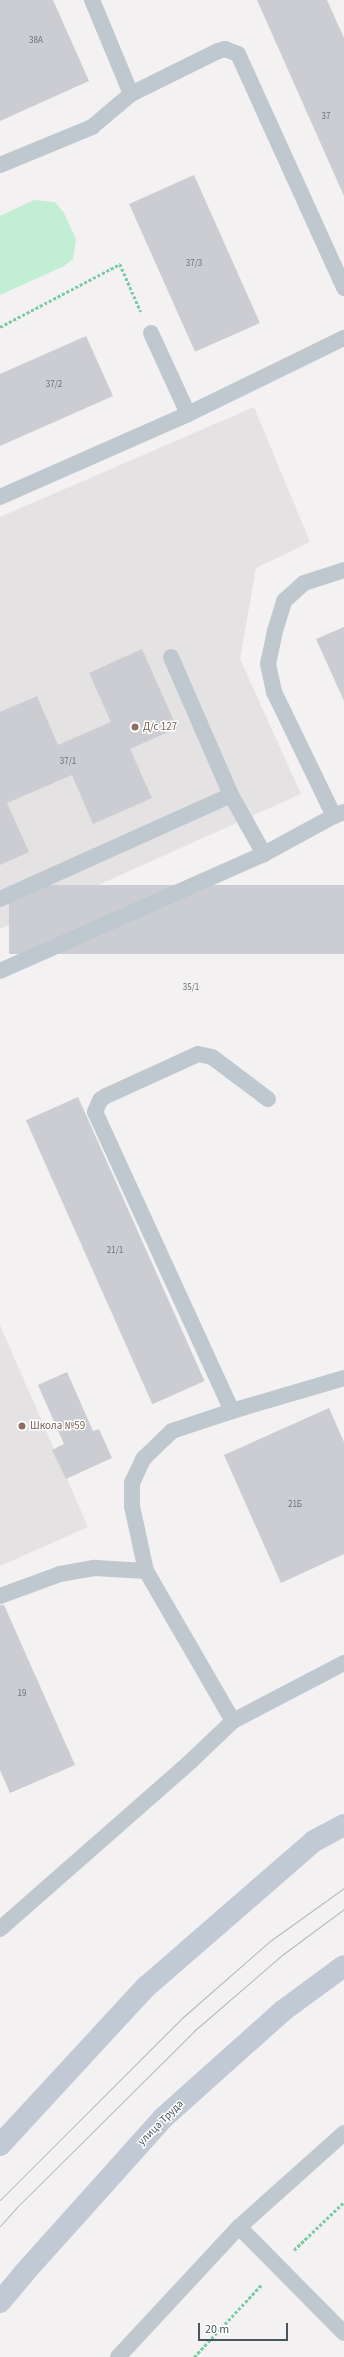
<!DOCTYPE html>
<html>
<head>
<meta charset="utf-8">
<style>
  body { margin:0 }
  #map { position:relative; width:344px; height:2357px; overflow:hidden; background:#f3f1f1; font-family:"Source Sans 3",sans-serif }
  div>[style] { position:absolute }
  .education>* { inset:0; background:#e4e2e3 }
  .green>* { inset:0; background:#c2eed4 }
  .building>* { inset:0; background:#cbcdd3; transform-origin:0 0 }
  .path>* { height:2.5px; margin-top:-1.25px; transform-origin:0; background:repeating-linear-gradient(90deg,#7bcba4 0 3px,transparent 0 5px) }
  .service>* { height:16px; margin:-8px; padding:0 8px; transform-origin:8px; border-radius:8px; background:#bfc8cf }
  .secondary>* { height:22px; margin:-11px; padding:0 11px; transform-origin:11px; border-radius:11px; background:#c0c9d4 }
  .tram>* { height:1px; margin:-0.5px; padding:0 0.5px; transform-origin:0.5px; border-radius:0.5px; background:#b3b6bb }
  .dots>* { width:11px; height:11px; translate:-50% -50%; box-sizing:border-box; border:2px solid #fff; border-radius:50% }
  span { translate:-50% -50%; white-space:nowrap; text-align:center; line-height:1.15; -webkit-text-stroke:3px #fff; paint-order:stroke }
  .number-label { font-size:9px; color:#6a727b }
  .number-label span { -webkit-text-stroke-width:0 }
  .education-label { font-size:11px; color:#785e54 }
  .left { translate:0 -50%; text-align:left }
  .street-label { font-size:11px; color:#49545e }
  .scale { position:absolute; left:198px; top:2323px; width:90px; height:18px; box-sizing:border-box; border:2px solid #49545e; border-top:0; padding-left:5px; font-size:12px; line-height:14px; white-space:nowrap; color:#49545e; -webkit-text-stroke:3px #fff; paint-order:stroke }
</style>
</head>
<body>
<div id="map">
  <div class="education">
    <i style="clip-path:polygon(254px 407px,310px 542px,256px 568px,240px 659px,301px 794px,0 929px,0 517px)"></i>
    <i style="clip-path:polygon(0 1325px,88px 1527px,0 1566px)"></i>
  </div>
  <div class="green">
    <i style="clip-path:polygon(34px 200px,55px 202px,64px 213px,76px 239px,73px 259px,64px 266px,0 295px,0 216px)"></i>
  </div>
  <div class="building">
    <i style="clip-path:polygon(0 0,53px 0,89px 81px,0 121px)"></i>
    <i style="clip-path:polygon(257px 0,327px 0,344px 38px,344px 196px)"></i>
    <i style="left:194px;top:175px;width:162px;height:71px;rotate:66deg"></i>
    <i style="clip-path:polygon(86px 336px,113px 396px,0 446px,0 374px)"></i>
    <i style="clip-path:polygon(344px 627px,344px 701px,316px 639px)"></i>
    <i style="clip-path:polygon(142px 649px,177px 728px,130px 749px,152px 798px,93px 824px,72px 775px,7px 803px,29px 852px,0 865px,0 712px,37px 696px,58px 745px,111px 722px,89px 673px)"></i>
    <i style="left:344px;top:885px;width:69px;height:335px;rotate:90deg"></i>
    <i style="left:78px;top:1097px;width:311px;height:57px;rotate:66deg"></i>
    <i style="clip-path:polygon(67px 1372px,93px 1431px,99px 1429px,112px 1458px,66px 1479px,52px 1450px,64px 1444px,38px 1385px)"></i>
    <i style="clip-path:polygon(329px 1408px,344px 1442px,344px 1554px,281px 1583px,224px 1455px)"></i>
    <i style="clip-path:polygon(0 1605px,4px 1605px,75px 1765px,10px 1793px,0 1770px)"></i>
  </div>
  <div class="path">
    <i style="left:0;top:327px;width:136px;rotate:-27.7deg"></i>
    <i style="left:120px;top:264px;width:52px;rotate:66.4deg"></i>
    <i style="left:294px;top:2250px;width:69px;rotate:-43.8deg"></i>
    <i style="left:194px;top:2357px;width:100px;rotate:-47deg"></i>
  </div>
  <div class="service">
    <i style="left:131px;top:94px;width:97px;rotate:-26.3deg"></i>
    <i style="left:218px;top:51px;width:7px;rotate:-16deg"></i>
    <i style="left:225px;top:49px;width:14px;rotate:21deg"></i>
    <i style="left:238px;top:54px;width:257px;rotate:65.6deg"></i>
    <i style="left:0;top:165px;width:100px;rotate:-22.4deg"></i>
    <i style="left:92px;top:127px;width:51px;rotate:-40.2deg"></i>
    <i style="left:131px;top:94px;width:102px;rotate:-112.5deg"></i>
    <i style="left:151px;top:333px;width:89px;rotate:65.4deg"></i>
    <i style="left:0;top:497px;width:206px;rotate:-23.8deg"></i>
    <i style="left:188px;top:414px;width:174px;rotate:-26deg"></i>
    <i style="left:171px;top:657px;width:150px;rotate:66.5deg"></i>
    <i style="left:231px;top:795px;width:68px;rotate:60.8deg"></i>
    <i style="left:344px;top:812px;width:11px;rotate:158deg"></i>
    <i style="left:334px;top:816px;width:138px;rotate:-115.8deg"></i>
    <i style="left:274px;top:692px;width:29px;rotate:-102deg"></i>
    <i style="left:268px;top:664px;width:34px;rotate:-78deg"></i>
    <i style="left:275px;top:631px;width:31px;rotate:-73deg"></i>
    <i style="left:284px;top:601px;width:27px;rotate:-42deg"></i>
    <i style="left:304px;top:583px;width:42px;rotate:-18deg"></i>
    <i style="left:0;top:899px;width:253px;rotate:-24.2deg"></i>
    <i style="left:0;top:971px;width:289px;rotate:-23.9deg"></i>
    <i style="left:264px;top:854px;width:80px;rotate:-28.5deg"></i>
    <i style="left:232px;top:1411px;width:329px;rotate:-114.6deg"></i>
    <i style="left:95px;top:1112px;width:13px;rotate:-67deg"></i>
    <i style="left:100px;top:1100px;width:7px;rotate:-34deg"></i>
    <i style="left:106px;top:1096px;width:101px;rotate:-24.5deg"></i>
    <i style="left:198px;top:1054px;width:14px;rotate:12deg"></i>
    <i style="left:212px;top:1057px;width:70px;rotate:36.9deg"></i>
    <i style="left:0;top:1596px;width:64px;rotate:-20.1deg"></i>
    <i style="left:60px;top:1574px;width:36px;rotate:-10deg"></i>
    <i style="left:95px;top:1568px;width:51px;rotate:3.4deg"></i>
    <i style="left:233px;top:1721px;width:173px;rotate:-120.1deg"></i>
    <i style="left:146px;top:1571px;width:66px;rotate:-102.2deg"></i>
    <i style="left:132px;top:1506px;width:23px;rotate:-90deg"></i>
    <i style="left:132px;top:1483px;width:26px;rotate:-65deg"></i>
    <i style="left:143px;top:1459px;width:40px;rotate:-44deg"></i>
    <i style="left:172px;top:1431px;width:63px;rotate:-18.4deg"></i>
    <i style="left:232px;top:1411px;width:117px;rotate:-16.4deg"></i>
    <i style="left:0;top:1929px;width:254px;rotate:-41.3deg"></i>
    <i style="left:191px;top:1761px;width:58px;rotate:-43.6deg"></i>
    <i style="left:233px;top:1721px;width:125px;rotate:-27.6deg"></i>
    <i style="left:239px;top:2227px;width:149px;rotate:45.3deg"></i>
    <i style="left:118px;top:2357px;width:178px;rotate:-47.1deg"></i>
    <i style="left:239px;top:2227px;width:141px;rotate:-41.8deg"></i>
  </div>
  <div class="secondary">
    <i style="left:0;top:2145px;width:215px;rotate:-47.3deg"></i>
    <i style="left:146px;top:1987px;width:223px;rotate:-41deg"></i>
    <i style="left:314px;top:1841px;width:34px;rotate:-28deg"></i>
    <i style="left:0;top:2302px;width:39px;rotate:-50deg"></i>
    <i style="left:25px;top:2272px;width:207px;rotate:-48.1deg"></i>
    <i style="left:163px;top:2118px;width:162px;rotate:-41.8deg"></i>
    <i style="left:284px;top:2010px;width:74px;rotate:-36.3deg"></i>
  </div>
  <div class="tram">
    <i style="left:0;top:2200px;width:257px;rotate:-45deg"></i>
    <i style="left:182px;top:2018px;width:117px;rotate:-41.2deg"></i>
    <i style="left:270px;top:1941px;width:91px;rotate:-35.6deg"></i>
    <i style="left:0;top:2226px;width:24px;rotate:-48deg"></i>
    <i style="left:16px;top:2208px;width:251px;rotate:-44.8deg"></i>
    <i style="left:194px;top:2031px;width:116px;rotate:-40.8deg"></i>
    <i style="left:282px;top:1955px;width:77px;rotate:-36.6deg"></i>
  </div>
  <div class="dots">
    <i style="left:135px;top:727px;background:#8d6e63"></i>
    <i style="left:22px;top:1426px;background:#8d6e63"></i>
  </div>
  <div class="number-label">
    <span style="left:36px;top:41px">38А</span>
    <span style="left:326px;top:117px">37</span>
    <span style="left:194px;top:264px">37/3</span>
    <span style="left:54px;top:385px">37/2</span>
    <span style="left:68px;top:762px">37/1</span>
    <span style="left:191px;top:988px">35/1</span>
    <span style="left:115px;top:1251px">21/1</span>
    <span style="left:295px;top:1505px">21Б</span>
    <span style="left:22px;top:1694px">19</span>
  </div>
  <div class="education-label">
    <span class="left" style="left:143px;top:727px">Д/с 127</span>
    <span class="left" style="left:30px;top:1426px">Школа №59</span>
  </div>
  <div class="street-label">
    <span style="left:161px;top:2123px;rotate:-45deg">улица Труда</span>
  </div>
  <div class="scale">20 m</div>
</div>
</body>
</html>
